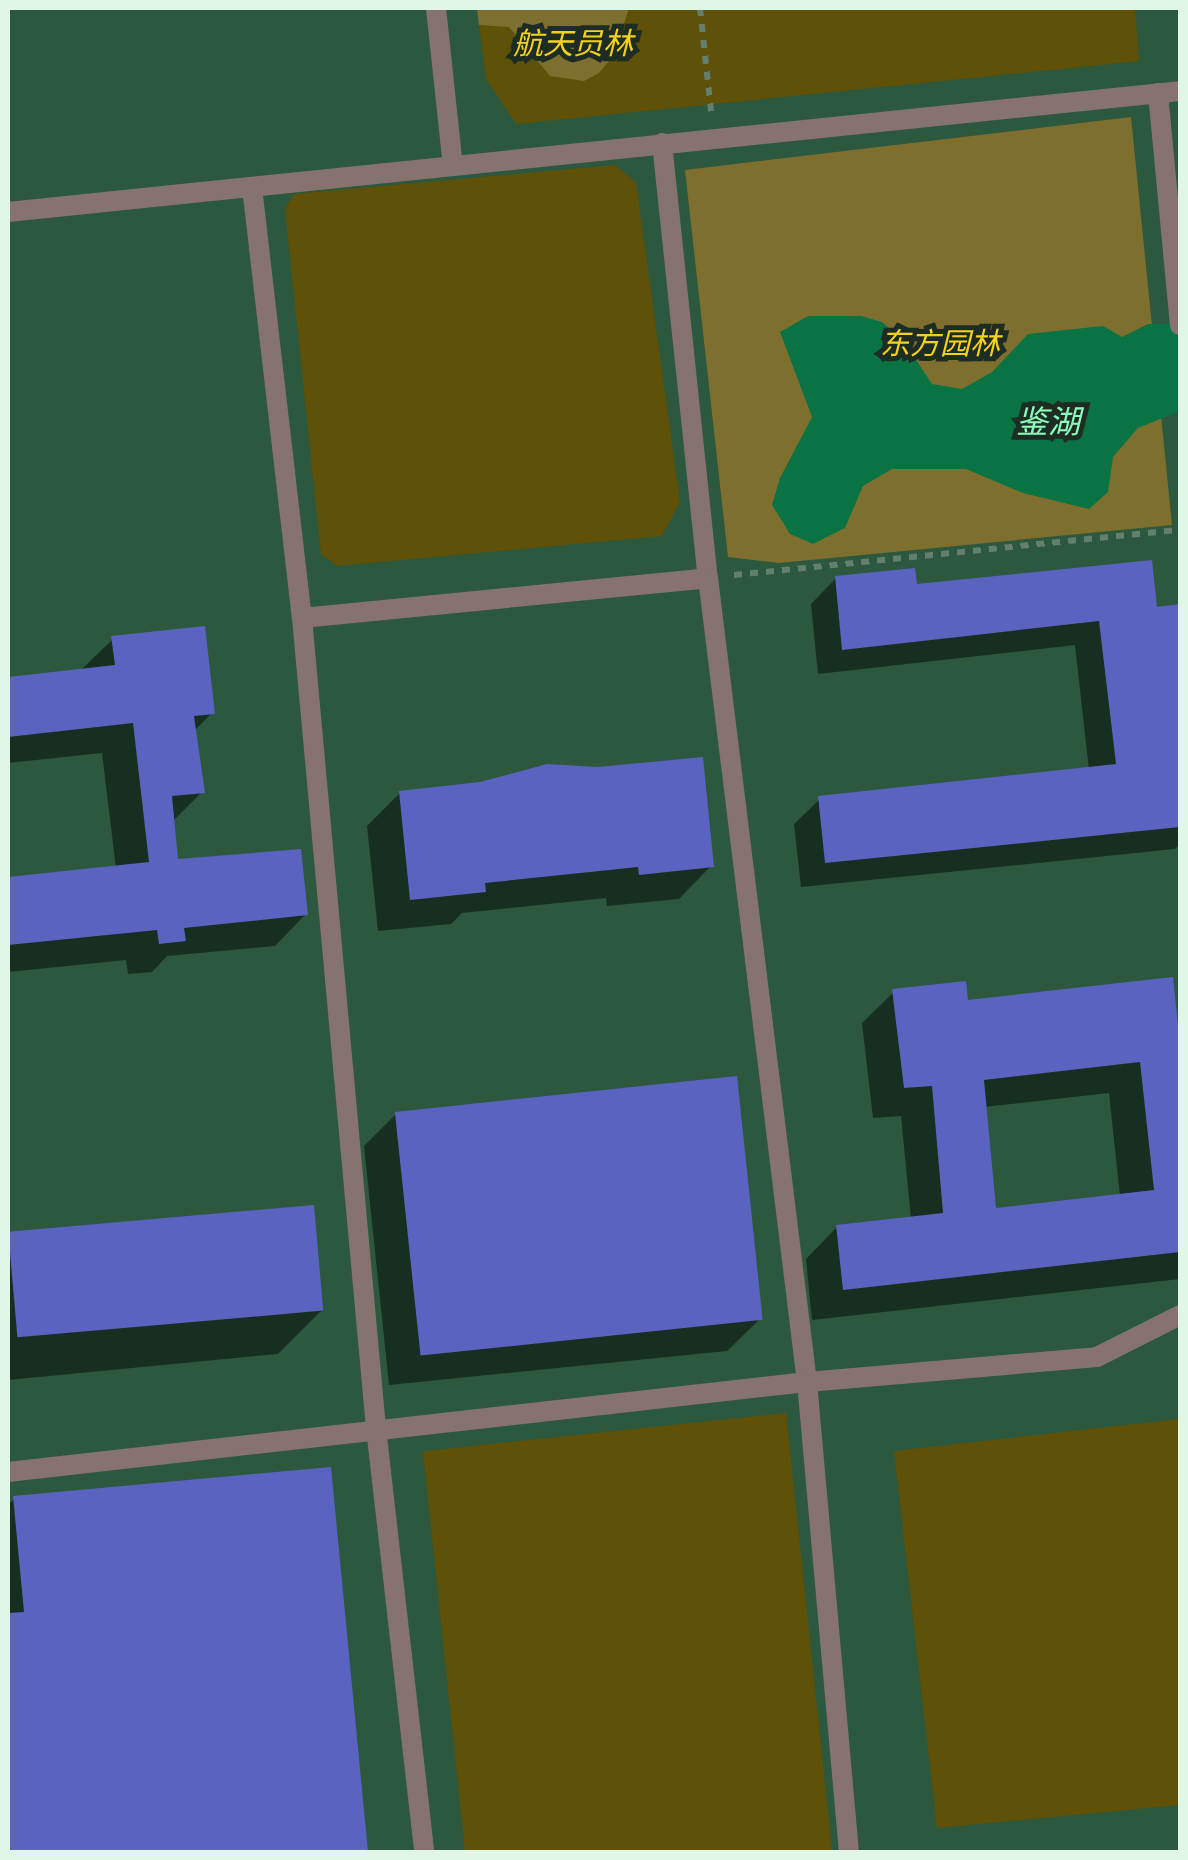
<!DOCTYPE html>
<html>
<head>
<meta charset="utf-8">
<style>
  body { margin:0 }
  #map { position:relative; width:1188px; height:1860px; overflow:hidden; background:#284b36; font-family:Lora,"Noto Sans SC",serif }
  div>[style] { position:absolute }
  .built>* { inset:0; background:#2c583e; transform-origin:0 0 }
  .green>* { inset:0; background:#5f5107; transform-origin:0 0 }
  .forest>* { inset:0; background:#7e6f2f }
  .water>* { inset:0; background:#097344 }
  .shadow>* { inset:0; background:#0007 }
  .building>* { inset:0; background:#5a63c0; transform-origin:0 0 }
  .path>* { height:6px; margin-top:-3px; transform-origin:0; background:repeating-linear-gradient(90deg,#62806d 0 8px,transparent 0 16px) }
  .lane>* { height:20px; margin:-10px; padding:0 10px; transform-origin:10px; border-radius:10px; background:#86736e }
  span { translate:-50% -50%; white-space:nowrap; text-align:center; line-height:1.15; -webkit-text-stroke:10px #1e2d23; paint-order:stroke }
  .park-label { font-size:30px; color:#f4d11c; font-style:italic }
  .water-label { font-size:32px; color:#8cfcba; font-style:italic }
  .frame { position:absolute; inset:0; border:10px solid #e2f6e8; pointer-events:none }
</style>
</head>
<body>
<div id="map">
  <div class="built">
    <i style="left:8px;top:8px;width:1172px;height:1844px"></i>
  </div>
  <div class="green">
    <i style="clip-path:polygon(477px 8px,1135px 8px,1139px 61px,516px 124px,486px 79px)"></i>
    <i style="clip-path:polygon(615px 165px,636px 183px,680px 502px,662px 536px,337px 566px,321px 554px,285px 209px,294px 194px)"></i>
    <i style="left:786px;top:1413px;width:441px;height:365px;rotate:84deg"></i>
    <i style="clip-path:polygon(1180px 1419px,1180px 1805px,937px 1828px,894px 1451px)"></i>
  </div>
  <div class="forest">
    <i style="clip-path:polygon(477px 8px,629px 8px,614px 55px,599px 73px,584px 81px,550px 76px,509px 27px,479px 25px)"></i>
    <i style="clip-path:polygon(1131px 117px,1172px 525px,779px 563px,728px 557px,685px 170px)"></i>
  </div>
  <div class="water">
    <i style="clip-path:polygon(808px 316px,861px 316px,882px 322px,903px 340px,932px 384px,962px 389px,992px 372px,1028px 334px,1103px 326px,1122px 337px,1148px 324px,1180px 324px,1180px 411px,1138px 428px,1113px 457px,1108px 492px,1089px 509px,1023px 493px,966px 469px,892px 469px,863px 486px,845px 528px,813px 544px,790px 534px,772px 505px,780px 478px,812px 417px,780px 332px)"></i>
  </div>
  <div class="shadow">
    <i style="clip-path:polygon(836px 578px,1155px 610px,1179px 607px,1180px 844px,1175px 849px,801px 887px,794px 824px,820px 799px,1089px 770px,1075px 645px,818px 674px,811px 604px)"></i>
    <i style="clip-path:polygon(113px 639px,212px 713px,194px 731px,202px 792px,172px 822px,176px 861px,306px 914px,275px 946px,167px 956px,152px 972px,128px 974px,126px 960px,8px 972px,8px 880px,116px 868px,102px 753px,8px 763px,8px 679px,80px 671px)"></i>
    <i style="clip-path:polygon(400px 793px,711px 866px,679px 899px,607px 906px,606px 898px,462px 913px,451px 924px,378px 931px,367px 826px)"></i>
    <i style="clip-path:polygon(evenodd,894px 992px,1180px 1044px,1180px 1279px,812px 1320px,806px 1259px,837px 1227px,911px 1219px,901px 1116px,873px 1118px,862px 1023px,894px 992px,1109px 1093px,1120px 1196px,994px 1211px,984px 1107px,1109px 1093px)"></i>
    <i style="clip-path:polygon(396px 1114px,760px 1319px,727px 1351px,389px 1385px,364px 1146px)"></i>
    <i style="clip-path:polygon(311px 1208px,322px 1310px,278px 1354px,8px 1380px,8px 1237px)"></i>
    <i style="clip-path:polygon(329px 1469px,365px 1852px,8px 1852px,8px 1505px,14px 1499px)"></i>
  </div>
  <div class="building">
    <i style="clip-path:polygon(1152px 560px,1157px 607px,1180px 604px,1180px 827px,825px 863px,818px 796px,1116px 764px,1099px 621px,842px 650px,835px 576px,915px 568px,917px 584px)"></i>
    <i style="clip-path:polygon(205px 626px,215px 714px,194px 716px,205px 793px,172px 796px,178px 859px,301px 849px,308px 915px,184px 928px,186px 941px,159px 944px,157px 930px,8px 945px,8px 877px,149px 862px,133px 723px,8px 737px,8px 677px,115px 665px,111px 636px)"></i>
    <i style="clip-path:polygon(703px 757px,714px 867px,639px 875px,638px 867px,485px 883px,486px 892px,410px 900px,399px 791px,480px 782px,547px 764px,598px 767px)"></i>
    <i style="clip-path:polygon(evenodd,1173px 977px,1180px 1044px,1180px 1252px,843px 1290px,836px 1225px,943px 1213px,932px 1086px,904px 1088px,892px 989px,966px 981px,968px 1000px,1173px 977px,1140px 1062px,1154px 1190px,996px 1208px,984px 1080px,1140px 1062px)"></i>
    <i style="left:737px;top:1076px;width:245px;height:344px;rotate:84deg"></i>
    <i style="left:314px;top:1205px;width:106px;height:307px;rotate:85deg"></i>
    <i style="clip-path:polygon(331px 1467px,368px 1852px,8px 1852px,8px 1613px,24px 1612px,13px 1496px)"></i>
  </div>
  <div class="path">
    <i style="left:700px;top:8px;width:104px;rotate:83.9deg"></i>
    <i style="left:734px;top:575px;width:448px;rotate:-5.8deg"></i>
  </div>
  <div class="lane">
    <i style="left:436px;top:8px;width:159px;rotate:83.9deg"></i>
    <i style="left:1158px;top:93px;width:233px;rotate:84.6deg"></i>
    <i style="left:662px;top:143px;width:437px;rotate:84deg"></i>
    <i style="left:708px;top:578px;width:810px;rotate:82.98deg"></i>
    <i style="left:807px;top:1382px;width:472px;rotate:84.9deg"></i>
    <i style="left:252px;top:187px;width:434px;rotate:83.4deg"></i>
    <i style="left:302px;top:618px;width:813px;rotate:84.78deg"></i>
    <i style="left:376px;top:1428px;width:427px;rotate:83.5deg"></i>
    <i style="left:8px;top:212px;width:1178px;rotate:-5.89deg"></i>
    <i style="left:302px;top:618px;width:408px;rotate:-5.6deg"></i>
    <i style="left:8px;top:1472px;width:804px;rotate:-6.43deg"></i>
    <i style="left:807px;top:1382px;width:291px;rotate:-4.9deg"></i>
    <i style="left:1097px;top:1357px;width:93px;rotate:-26.8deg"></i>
  </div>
  <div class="park-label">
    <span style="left:573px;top:43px">航天员林</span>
    <span style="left:940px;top:343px">东方园林</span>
  </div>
  <div class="water-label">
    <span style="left:1048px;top:422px">鉴湖</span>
  </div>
  <div class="frame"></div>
</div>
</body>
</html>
